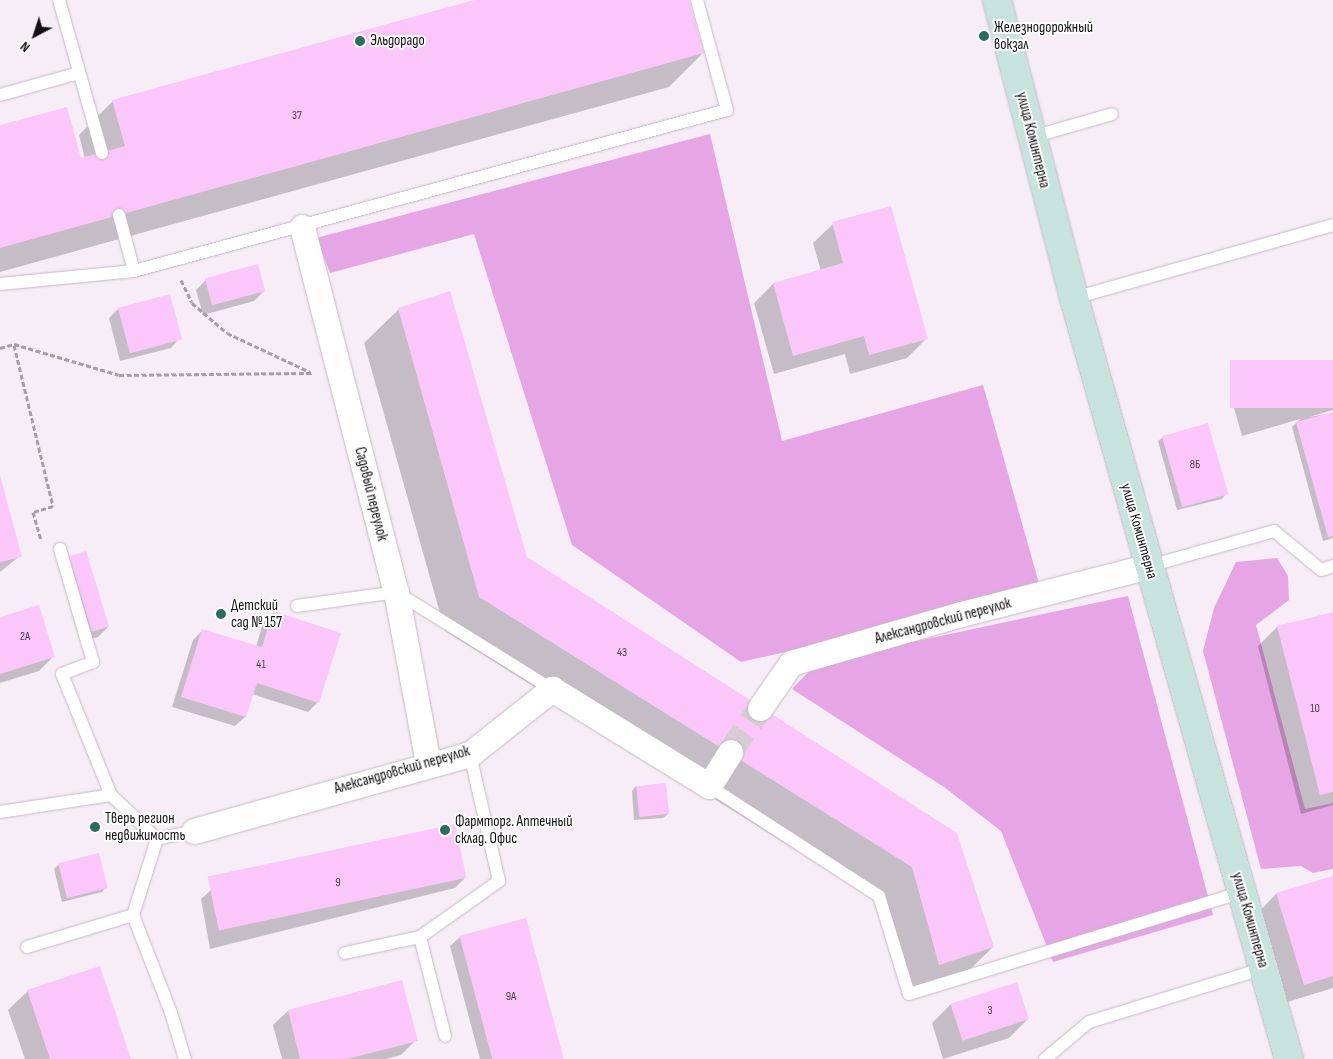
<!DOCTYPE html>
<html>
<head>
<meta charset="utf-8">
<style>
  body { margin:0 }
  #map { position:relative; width:1333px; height:1059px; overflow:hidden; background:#f7edf7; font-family:"Sofia Sans Condensed",sans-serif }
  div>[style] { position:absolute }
  .forest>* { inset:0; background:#e6a5e4 }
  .shadow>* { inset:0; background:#0003 }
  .building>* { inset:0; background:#fbc7fa; transform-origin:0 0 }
  .minor-tunnel>* { height:25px; margin-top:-12.5px; transform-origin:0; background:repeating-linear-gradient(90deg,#d5ccd4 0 25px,transparent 0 37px) }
  .path>* { height:3px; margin-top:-1.5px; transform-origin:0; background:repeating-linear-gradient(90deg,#a69ea5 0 5px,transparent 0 7.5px) }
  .roads { filter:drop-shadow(0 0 1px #c4bac3) drop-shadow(0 0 1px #c4bac3) }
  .service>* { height:12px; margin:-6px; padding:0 6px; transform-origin:6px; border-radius:6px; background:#fff }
  .minor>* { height:25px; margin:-12.5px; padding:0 12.5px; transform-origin:12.5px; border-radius:12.5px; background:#fff }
  .secondary>* { height:28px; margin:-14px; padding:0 14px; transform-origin:14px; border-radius:14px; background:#c7e3dd }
  .dots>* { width:14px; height:14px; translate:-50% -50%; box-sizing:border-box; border:2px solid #fefefe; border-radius:50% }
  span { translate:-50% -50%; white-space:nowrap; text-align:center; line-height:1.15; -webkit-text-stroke:4px #fefefe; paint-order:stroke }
  .number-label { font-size:12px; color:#4c3c4b }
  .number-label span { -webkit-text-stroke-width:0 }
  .poi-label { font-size:15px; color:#120e11 }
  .left { translate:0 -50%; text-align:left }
  .street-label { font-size:15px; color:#120e11 }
  .north { position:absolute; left:10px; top:10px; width:50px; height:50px; -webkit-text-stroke:4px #fefefe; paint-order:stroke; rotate:220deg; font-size:14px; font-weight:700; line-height:20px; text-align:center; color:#120e11 }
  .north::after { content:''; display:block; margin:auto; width:18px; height:22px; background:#120e11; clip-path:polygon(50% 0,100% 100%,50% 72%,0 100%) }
</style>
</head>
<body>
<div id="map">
  <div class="forest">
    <i style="clip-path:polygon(710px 134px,782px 441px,983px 385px,1040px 587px,880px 631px,741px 662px,572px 545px,474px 234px,330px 273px,316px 238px)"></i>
    <i style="clip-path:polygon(1277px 558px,1288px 576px,1289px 600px,1256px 625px,1305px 809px,1333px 803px,1333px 869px,1313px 873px,1301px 866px,1261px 869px,1203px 651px,1214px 608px,1236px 562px)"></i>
    <i style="clip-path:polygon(1128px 596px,1213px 915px,1053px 962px,1001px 831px,944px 787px,792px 689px,818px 662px)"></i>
  </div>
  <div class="shadow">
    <i style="clip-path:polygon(479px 0,688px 0,703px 53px,669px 87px,0 272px,0 127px,80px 160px,85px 159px,79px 135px,113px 101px)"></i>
    <i style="clip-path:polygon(833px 224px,926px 339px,907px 358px,850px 374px,845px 354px,774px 374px,754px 303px,773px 284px,821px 271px,813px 243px)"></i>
    <i style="clip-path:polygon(206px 280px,264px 291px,254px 301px,203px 315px,196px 290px)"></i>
    <i style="clip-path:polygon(119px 308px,180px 338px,171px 348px,120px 361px,109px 318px)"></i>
    <i style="clip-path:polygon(399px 309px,526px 557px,956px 834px,993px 947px,958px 981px,905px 998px,878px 901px,445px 631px,364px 343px)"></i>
    <i style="clip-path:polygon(1333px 361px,1333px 410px,1309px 417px,1333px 413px,1333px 538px,1323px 541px,1292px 427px,1300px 419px,1242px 436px,1230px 394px,1235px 389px)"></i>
    <i style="clip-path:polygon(1163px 437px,1226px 494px,1222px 499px,1177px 510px,1158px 441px)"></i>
    <i style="clip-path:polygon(0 477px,20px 556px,0 572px)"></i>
    <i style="clip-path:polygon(70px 557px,108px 627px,98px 637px,82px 641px,60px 567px)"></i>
    <i style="clip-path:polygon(273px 613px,318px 702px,308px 712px,252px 694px,245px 717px,235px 726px,172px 707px,193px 640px,203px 630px,256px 647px,263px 623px)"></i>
    <i style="clip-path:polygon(1333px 613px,1333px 805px,1301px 814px,1258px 646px,1277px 627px)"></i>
    <i style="clip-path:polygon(0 618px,54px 656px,39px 671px,0 683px)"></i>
    <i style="clip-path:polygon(636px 786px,668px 814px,663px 818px,634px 820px,632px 791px)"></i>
    <i style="clip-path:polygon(98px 854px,106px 887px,102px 892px,62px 902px,54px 869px,58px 865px)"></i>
    <i style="clip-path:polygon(1333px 877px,1333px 988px,1284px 1003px,1257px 914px,1276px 894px)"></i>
    <i style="clip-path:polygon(465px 878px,455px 888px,210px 949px,201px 899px,211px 890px)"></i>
    <i style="clip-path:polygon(460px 937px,563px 1059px,480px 1059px,450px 946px)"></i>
    <i style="clip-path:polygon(28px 991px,130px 1059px,25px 1059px,8px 1010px)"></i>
    <i style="clip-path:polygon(951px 1004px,1028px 1019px,1009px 1038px,943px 1059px,932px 1023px)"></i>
    <i style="clip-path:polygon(288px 1011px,416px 1040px,401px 1055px,386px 1059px,282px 1059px,273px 1025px)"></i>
  </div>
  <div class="building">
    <i style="clip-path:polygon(474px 0,689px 0,704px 53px,0 248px,0 125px,67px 107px,81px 158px,125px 146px,112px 100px)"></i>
    <i style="clip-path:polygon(891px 206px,928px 339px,869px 355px,864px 336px,793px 356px,773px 283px,843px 263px,832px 222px)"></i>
    <i style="left:258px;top:264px;width:28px;height:55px;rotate:75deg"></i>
    <i style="clip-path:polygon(450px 291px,527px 557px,957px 833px,994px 947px,939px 965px,912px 867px,479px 597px,398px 308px)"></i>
    <i style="left:170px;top:294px;width:47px;height:54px;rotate:75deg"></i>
    <i style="left:1333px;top:360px;width:48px;height:103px;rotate:90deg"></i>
    <i style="clip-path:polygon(1333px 412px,1333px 536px,1328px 537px,1296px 422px)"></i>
    <i style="left:1208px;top:423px;width:74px;height:48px;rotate:74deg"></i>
    <i style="clip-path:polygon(0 475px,22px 557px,0 562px)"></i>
    <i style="left:86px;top:551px;width:79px;height:18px;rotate:73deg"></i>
    <i style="clip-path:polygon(39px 605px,55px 657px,0 674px,0 617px)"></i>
    <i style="clip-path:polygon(273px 611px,341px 633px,319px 703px,257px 683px,246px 717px,181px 697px,202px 629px,262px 647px)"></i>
    <i style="clip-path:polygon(1333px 612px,1333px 792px,1320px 795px,1277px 626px)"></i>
    <i style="left:666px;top:783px;width:31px;height:30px;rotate:84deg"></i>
    <i style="left:455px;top:824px;width:55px;height:253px;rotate:78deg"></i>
    <i style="left:99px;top:853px;width:36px;height:42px;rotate:76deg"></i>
    <i style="clip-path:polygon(1333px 876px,1333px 976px,1304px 985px,1276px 893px)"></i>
    <i style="left:526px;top:918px;width:146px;height:69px;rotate:75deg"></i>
    <i style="clip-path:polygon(100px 966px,131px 1059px,50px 1059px,27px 990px)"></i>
    <i style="clip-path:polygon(402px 980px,418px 1041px,347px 1059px,300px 1059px,288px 1010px)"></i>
    <i style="left:1017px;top:982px;width:39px;height:70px;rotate:72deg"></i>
  </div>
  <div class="minor-tunnel">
    <i style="left:730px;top:752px;width:53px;rotate:-55.7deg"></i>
  </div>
  <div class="path">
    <i style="left:181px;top:280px;width:25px;rotate:64deg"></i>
    <i style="left:192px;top:303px;width:46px;rotate:40.6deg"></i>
    <i style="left:227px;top:333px;width:92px;rotate:25.2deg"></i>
    <i style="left:14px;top:345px;width:166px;rotate:76.4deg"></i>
    <i style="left:53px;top:506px;width:21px;rotate:163deg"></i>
    <i style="left:33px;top:512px;width:29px;rotate:74deg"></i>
    <i style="left:0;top:348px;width:15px;rotate:-16deg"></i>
    <i style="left:14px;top:344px;width:109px;rotate:16.4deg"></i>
    <i style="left:119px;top:375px;width:193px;rotate:-0.6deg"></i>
  </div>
  <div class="roads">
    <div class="service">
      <i style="left:59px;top:0;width:159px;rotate:74.3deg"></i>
      <i style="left:0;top:95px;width:82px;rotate:-15.6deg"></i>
      <i style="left:1032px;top:137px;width:83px;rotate:-16deg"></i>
      <i style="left:119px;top:215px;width:58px;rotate:75deg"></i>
      <i style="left:0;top:284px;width:135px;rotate:-5.5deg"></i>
      <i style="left:134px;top:271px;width:614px;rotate:-15.19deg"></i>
      <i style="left:727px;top:110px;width:114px;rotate:-105.3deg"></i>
      <i style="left:1074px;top:298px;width:269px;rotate:-15.7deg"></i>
      <i style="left:60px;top:549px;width:118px;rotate:73.7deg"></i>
      <i style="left:93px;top:662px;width:33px;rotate:159deg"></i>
      <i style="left:62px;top:674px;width:131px;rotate:68deg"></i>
      <i style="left:1149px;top:566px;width:130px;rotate:-15.6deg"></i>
      <i style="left:1274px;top:531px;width:61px;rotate:39.7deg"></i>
      <i style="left:1321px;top:570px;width:13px;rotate:-18deg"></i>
      <i style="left:297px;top:606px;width:100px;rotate:-8deg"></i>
      <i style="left:396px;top:592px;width:184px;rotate:31.9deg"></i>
      <i style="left:709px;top:786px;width:202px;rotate:32.9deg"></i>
      <i style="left:879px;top:896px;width:102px;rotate:73deg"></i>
      <i style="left:909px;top:994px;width:348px;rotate:-17deg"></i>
      <i style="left:0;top:812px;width:112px;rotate:-8.7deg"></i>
      <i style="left:111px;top:795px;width:64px;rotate:43.7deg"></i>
      <i style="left:157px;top:839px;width:38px;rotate:-12deg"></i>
      <i style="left:157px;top:839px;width:80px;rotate:107.5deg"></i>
      <i style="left:133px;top:915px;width:105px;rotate:68.8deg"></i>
      <i style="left:171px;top:1013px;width:48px;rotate:73.1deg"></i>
      <i style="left:420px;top:937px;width:102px;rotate:75.8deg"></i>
      <i style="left:27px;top:947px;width:111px;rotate:-16.8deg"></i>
      <i style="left:345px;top:953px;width:77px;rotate:-12deg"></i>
      <i style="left:420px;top:937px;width:97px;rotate:-35.3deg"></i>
      <i style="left:499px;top:881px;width:130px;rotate:-102.9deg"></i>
      <i style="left:1045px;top:1059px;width:57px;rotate:-40.1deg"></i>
      <i style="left:1089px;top:1022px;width:183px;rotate:-17.1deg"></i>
    </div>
    <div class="minor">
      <i style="left:302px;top:227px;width:377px;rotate:75.6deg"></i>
      <i style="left:396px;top:592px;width:174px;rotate:79.4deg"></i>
      <i style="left:760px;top:708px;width:55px;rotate:-55.4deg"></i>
      <i style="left:791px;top:663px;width:177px;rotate:-16.1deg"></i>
      <i style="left:961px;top:614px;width:194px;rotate:-14.3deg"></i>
      <i style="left:194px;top:831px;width:287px;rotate:-15.6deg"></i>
      <i style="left:470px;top:754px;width:105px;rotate:-38.4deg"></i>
      <i style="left:552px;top:689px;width:185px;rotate:31.7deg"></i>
      <i style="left:709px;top:786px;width:40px;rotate:-58deg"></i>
    </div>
    <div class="secondary">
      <i style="left:997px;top:0;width:308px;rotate:75.5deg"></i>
      <i style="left:1074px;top:298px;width:791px;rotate:74.22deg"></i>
    </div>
  </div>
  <div class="dots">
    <i style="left:984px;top:36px;background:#296d5f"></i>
    <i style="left:360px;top:41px;background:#296d5f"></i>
    <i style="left:221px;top:614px;background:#296d5f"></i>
    <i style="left:95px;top:827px;background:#296d5f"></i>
    <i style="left:445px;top:830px;background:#296d5f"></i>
  </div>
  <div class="number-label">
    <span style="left:297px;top:116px">37</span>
    <span style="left:1195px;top:465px">8Б</span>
    <span style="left:25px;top:637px">2А</span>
    <span style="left:622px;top:653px">43</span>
    <span style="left:261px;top:665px">41</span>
    <span style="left:1315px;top:709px">10</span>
    <span style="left:338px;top:883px">9</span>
    <span style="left:511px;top:997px">9А</span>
    <span style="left:990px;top:1011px">3</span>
  </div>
  <div class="poi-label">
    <span class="left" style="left:994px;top:36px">Железнодорожный<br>вокзал</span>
    <span class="left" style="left:370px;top:41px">Эльдорадо</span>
    <span class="left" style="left:231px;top:614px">Детский<br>сад № 157</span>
    <span class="left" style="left:105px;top:827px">Тверь регион<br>недвижимость</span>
    <span class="left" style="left:455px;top:830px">Фармторг. Аптечный<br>склад. Офис</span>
  </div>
  <div class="street-label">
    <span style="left:1033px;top:140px;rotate:76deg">улица Коминтерна</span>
    <span style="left:371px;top:494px;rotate:76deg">Садовый переулок</span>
    <span style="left:1139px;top:531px;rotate:74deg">улица Коминтерна</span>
    <span style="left:943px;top:621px;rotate:-15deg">Александровский переулок</span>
    <span style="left:402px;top:770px;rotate:-16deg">Александровский переулок</span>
    <span style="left:1250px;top:920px;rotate:74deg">улица Коминтерна</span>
  </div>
  <div class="north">N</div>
</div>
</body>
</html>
